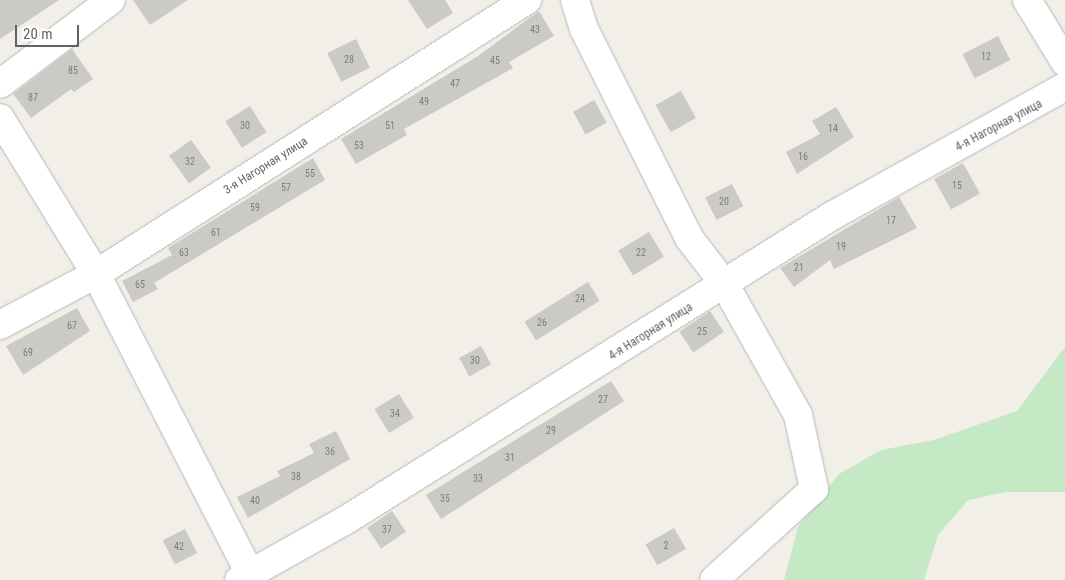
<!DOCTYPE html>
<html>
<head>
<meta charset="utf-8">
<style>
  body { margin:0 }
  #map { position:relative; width:1065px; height:580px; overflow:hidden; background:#f1efe8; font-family:"Roboto Condensed",sans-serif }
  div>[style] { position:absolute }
  .green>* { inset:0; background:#c5e8c5 }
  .building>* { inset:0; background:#cccac5; transform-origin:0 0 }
  .roads { filter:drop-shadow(0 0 1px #b5b8bc) drop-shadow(0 0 1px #b5b8bc) }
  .minor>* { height:28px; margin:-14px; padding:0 14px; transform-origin:14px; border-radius:14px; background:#fff }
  span { translate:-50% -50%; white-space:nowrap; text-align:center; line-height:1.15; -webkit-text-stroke:4px #fff; paint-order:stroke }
  .number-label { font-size:10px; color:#7a7d7f }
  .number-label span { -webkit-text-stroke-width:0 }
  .street-label { font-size:12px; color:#5f6368 }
  .scale { position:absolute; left:15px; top:25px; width:64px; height:22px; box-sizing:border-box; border:2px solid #5f6368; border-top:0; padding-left:6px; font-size:15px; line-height:18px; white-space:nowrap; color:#5f6368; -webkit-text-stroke:4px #fff; paint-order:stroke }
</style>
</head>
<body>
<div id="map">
  <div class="green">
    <i style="clip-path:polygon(1065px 339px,1065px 492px,1005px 492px,968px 500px,938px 535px,924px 580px,784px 580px,798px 527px,839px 474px,881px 450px,934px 440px,1017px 411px,1065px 347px)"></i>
  </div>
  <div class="building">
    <i style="clip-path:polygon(0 0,59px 0,0 39px)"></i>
    <i style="clip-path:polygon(133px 0,188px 0,150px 25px)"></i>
    <i style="clip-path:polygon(408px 0,445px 0,453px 13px,427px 29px)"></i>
    <i style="clip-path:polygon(539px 11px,554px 36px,509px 62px,513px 68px,404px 129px,407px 135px,356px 164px,341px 139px,478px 56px)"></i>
    <i style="left:998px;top:36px;width:27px;height:40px;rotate:63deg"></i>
    <i style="left:356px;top:39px;width:32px;height:32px;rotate:64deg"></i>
    <i style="clip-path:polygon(72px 49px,93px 79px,74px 92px,71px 89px,31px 118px,13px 94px)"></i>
    <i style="left:681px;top:91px;width:31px;height:29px;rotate:61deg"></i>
    <i style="left:594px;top:100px;width:26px;height:24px;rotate:61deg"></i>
    <i style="left:250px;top:106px;width:31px;height:29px;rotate:58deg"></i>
    <i style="clip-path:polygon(836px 107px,854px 137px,797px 174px,786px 152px,820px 134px,812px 121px)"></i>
    <i style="left:191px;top:140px;width:34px;height:27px;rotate:54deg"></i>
    <i style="clip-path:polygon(313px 158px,325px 180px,154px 283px,158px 289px,133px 302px,122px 281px,172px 255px,168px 248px)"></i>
    <i style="left:963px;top:163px;width:35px;height:33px;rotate:61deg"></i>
    <i style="left:732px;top:184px;width:25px;height:30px;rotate:63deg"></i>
    <i style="clip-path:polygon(899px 197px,917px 228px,834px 269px,830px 260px,794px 287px,780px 268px)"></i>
    <i style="left:649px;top:232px;width:29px;height:36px;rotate:59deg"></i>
    <i style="left:588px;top:282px;width:22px;height:75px;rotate:58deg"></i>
    <i style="clip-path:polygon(77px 308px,90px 331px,23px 375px,6px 346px)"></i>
    <i style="left:710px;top:311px;width:25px;height:37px;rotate:56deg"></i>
    <i style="left:481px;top:346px;width:21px;height:25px;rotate:61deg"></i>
    <i style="clip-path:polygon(611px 381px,624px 401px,441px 519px,426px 495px)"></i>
    <i style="left:399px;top:394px;width:28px;height:29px;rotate:58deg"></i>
    <i style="clip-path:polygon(336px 431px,350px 459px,248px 518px,237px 497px,280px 476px,277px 471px,314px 453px,309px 444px)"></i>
    <i style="left:392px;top:511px;width:25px;height:30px;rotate:56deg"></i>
    <i style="left:674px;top:528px;width:24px;height:33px;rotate:60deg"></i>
    <i style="left:185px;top:529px;width:27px;height:25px;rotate:63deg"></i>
  </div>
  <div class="roads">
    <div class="minor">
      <i style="left:575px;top:0;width:30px;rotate:73deg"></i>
      <i style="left:584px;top:29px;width:234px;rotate:63.3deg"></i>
      <i style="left:689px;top:238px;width:59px;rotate:52.5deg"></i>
      <i style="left:725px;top:285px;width:149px;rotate:60.7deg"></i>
      <i style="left:798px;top:415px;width:76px;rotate:77.8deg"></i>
      <i style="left:814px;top:489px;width:135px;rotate:137.7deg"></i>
      <i style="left:1027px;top:0;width:73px;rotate:58.5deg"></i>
      <i style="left:0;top:84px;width:139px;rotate:-37.1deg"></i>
      <i style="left:0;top:118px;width:183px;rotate:58.4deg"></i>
      <i style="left:96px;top:274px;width:344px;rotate:62.8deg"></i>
      <i style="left:0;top:325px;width:109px;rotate:-28deg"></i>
      <i style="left:96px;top:274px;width:511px;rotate:-32.45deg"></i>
      <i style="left:239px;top:580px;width:123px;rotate:-29.3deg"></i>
      <i style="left:346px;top:520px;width:571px;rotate:-32.05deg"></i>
      <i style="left:830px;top:217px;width:269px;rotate:-29deg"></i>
    </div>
  </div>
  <div class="number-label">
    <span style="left:535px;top:30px">43</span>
    <span style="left:986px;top:57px">12</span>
    <span style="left:349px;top:60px">28</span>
    <span style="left:495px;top:61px">45</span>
    <span style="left:73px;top:71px">85</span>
    <span style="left:455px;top:84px">47</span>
    <span style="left:33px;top:98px">87</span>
    <span style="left:424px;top:102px">49</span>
    <span style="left:245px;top:126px">30</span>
    <span style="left:390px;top:126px">51</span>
    <span style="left:833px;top:129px">14</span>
    <span style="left:359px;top:146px">53</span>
    <span style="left:803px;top:157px">16</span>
    <span style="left:190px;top:162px">32</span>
    <span style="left:310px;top:174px">55</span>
    <span style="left:957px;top:186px">15</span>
    <span style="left:286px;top:188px">57</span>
    <span style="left:724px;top:202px">20</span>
    <span style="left:255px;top:208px">59</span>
    <span style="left:891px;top:221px">17</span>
    <span style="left:216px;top:233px">61</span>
    <span style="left:841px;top:247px">19</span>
    <span style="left:184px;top:253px">63</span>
    <span style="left:641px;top:253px">22</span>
    <span style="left:799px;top:268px">21</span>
    <span style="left:140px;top:285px">65</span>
    <span style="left:580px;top:299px">24</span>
    <span style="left:542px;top:323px">26</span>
    <span style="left:72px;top:326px">67</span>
    <span style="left:702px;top:332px">25</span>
    <span style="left:28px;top:353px">69</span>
    <span style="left:475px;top:361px">30</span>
    <span style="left:603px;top:400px">27</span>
    <span style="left:395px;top:414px">34</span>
    <span style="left:551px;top:431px">29</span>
    <span style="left:330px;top:452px">36</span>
    <span style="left:510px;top:458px">31</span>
    <span style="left:296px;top:477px">38</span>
    <span style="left:478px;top:479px">33</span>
    <span style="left:445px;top:499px">35</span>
    <span style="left:255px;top:501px">40</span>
    <span style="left:387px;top:530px">37</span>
    <span style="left:666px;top:546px">2</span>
    <span style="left:179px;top:547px">42</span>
  </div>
  <div class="street-label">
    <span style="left:999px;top:126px;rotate:-28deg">4-я Нагорная улица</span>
    <span style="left:266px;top:166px;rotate:-32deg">3-я Нагорная улица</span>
    <span style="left:651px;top:332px;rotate:-32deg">4-я Нагорная улица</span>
  </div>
  <div class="scale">20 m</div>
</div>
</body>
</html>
